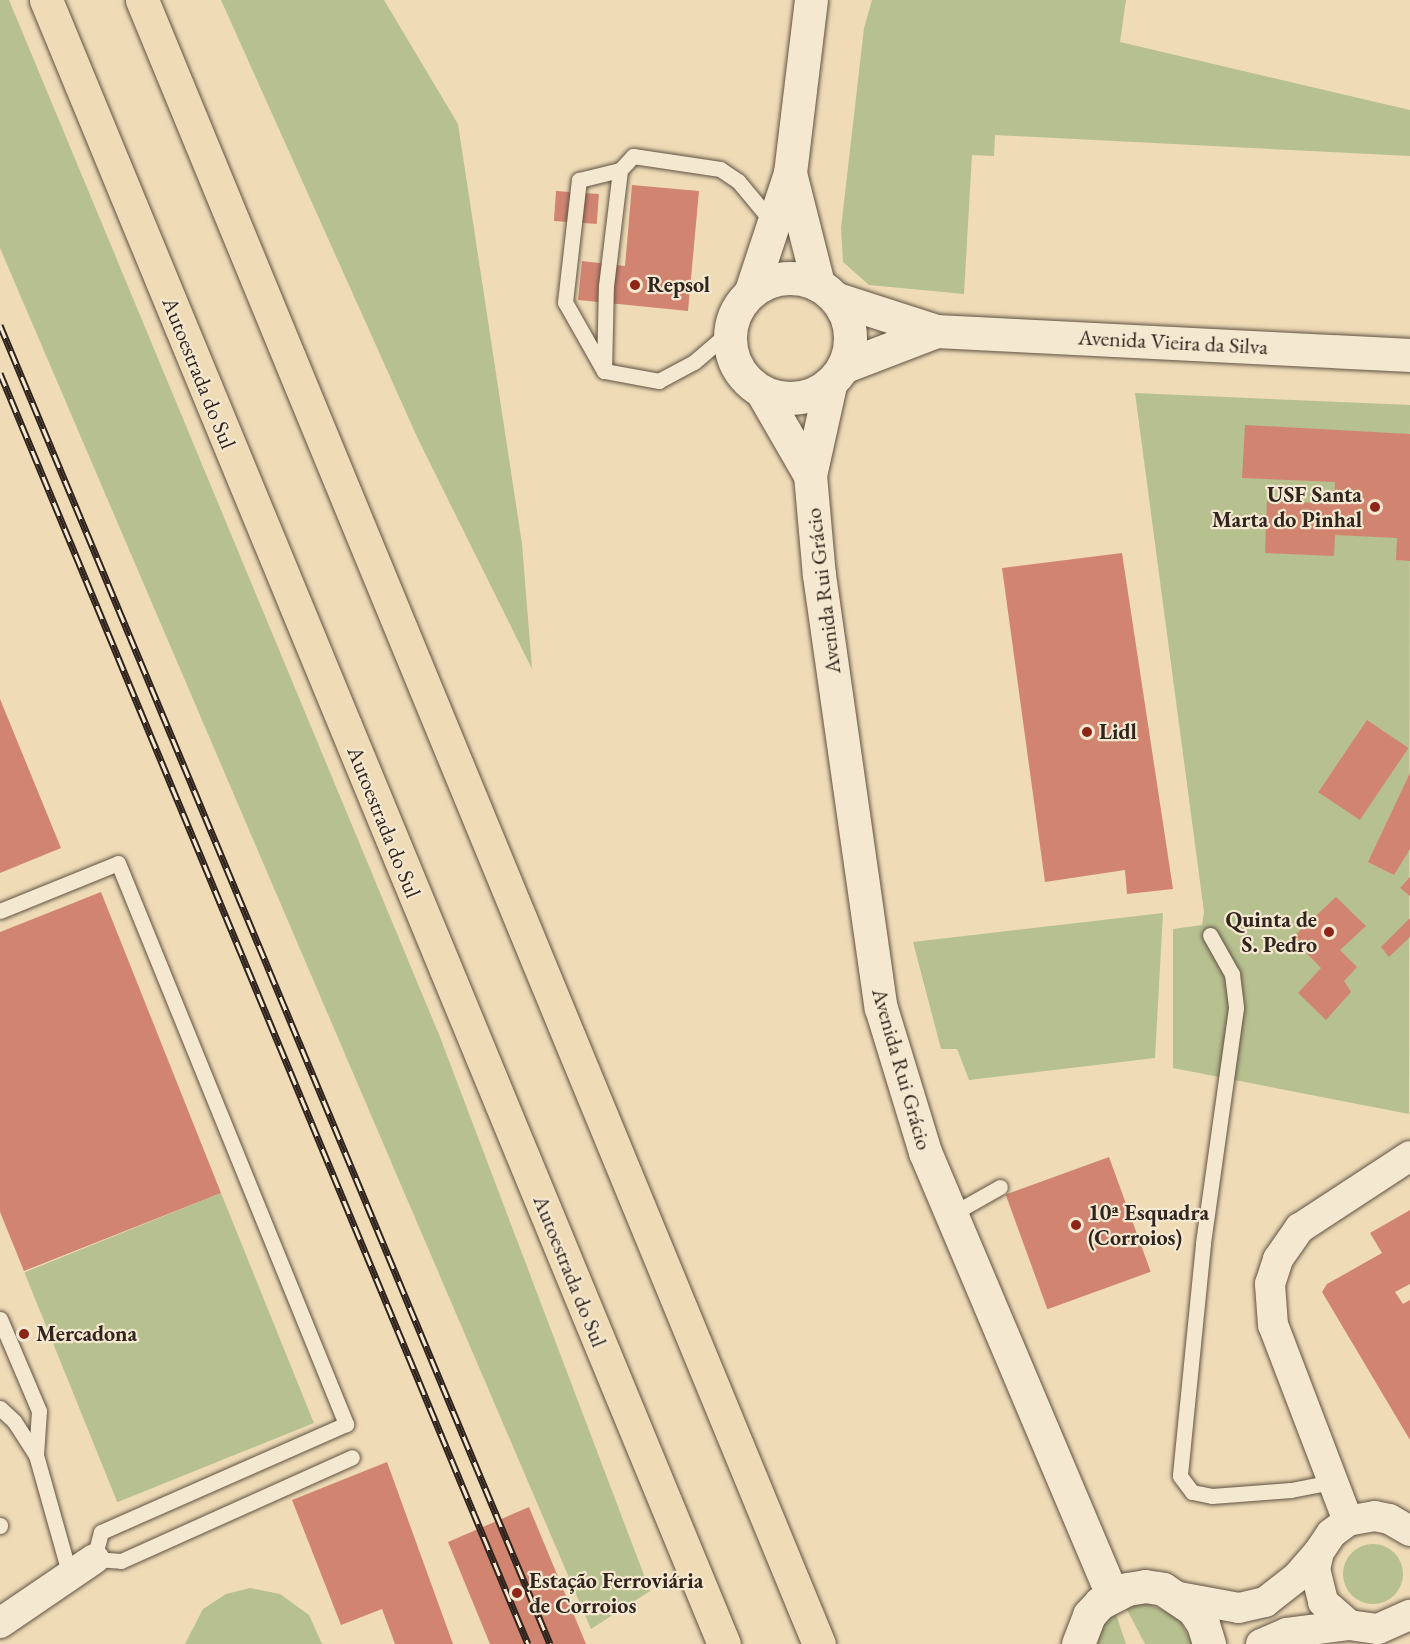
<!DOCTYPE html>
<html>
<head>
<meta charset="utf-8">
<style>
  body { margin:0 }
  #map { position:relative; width:1410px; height:1644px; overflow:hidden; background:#efdcb7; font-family:"EB Garamond",serif }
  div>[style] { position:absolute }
  .green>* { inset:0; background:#b7c08f; transform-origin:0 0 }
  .round { border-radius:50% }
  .building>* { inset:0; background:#d18571; transform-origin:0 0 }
  .roads { filter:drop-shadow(0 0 2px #605244) drop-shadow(0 0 2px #605244) }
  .lane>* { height:15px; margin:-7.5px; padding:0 7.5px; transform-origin:7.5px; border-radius:7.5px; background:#f5e8d0 }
  .street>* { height:30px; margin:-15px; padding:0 15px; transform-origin:15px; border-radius:15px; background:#f5e8d0 }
  .secondary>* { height:33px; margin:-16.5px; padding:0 16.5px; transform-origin:16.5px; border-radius:16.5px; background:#f5e8d0 }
  .secondary>.ring { margin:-16.5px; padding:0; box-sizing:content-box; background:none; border:33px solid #f5e8d0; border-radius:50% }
  .highway>* { height:33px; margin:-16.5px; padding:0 16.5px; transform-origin:16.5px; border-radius:16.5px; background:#efdcb7 }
  .rail>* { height:7px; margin-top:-3.5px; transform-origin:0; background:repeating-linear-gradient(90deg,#f5e8d0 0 14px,#30241e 0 28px); box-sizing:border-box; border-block:2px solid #30241e }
  .dots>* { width:16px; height:16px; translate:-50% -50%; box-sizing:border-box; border:3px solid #f5e8d0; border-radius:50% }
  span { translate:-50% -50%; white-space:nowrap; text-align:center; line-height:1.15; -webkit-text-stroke:4.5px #f5e8d0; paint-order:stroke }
  .poi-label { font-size:22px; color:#30241e; font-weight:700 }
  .left { translate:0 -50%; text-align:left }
  .right { translate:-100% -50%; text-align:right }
  .street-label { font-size:22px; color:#30241e }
</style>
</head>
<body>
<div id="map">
  <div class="green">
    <i style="clip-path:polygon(0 0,9px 0,440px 1037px,650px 1591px,591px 1629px,0 248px)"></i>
    <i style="clip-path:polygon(221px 0,384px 0,458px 124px,522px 544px,532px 669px,418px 439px)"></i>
    <i style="clip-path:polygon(872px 0,1126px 0,1120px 42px,1410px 110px,1410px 156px,995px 135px,994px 156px,972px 155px,964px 294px,869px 285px,843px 262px,841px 228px,864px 28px)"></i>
    <i style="clip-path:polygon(1135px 393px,1410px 405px,1409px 1114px,1173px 1068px,1173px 929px,1202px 925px,1204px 912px)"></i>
    <i style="clip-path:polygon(1163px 913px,1155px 1058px,969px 1080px,957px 1049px,941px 1049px,913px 942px)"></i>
    <i style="left:221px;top:1193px;width:248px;height:212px;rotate:68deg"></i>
    <i class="round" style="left:1343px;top:1544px;width:60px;height:60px"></i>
    <i style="clip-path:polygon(250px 1588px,280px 1594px,309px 1615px,322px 1644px,185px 1644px,203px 1609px,226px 1594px)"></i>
    <i style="clip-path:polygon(1144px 1602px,1178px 1617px,1193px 1644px,1145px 1644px,1125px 1606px)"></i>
    <i style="clip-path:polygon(1115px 1611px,1126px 1644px,1093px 1644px,1105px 1621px)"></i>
  </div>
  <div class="building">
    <i style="clip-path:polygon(632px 185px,699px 191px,688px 311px,578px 300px,582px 261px,625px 266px)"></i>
    <i style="left:556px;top:191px;width:43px;height:30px;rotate:4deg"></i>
    <i style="clip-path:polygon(1245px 425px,1410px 434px,1410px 561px,1396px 560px,1397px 538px,1335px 535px,1334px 556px,1265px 553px,1267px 500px,1334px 504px,1335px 482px,1242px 478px)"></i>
    <i style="clip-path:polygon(1122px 553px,1173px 889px,1127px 894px,1125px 870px,1045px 882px,1002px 568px)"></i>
    <i style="clip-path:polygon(0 699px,61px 848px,0 873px)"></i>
    <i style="left:1367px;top:720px;width:50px;height:87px;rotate:34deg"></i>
    <i style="clip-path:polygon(1410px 773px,1410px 849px,1394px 875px,1368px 862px)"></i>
    <i style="clip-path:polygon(1410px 877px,1410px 896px,1400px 888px)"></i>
    <i style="clip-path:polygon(101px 892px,221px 1193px,24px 1271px,0 1212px,0 932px)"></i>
    <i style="clip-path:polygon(1336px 897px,1366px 926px,1340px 950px,1357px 967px,1344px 981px,1351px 992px,1326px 1020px,1298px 993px,1321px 968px,1292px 938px)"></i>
    <i style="clip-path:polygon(1410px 918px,1410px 937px,1389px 957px,1381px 947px)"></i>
    <i style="left:1109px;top:1157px;width:122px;height:110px;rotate:70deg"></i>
    <i style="clip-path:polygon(1410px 1210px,1410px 1284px,1395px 1292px,1403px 1304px,1410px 1300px,1410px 1440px,1322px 1292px,1327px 1284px,1382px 1253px,1370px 1233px)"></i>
    <i style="clip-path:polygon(387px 1462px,453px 1644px,395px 1644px,382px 1609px,341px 1625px,292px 1500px)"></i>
    <i style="clip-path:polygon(529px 1507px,586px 1644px,490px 1644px,448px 1542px)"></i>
  </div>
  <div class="roads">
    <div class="lane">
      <i style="left:729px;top:332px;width:46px;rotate:139.4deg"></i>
      <i style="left:694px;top:362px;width:40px;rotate:152deg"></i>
      <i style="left:659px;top:381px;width:56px;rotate:-169.7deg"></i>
      <i style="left:604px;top:371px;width:85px;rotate:-88.7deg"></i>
      <i style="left:606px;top:286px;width:117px;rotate:-83.1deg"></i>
      <i style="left:620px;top:170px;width:19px;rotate:-47deg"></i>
      <i style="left:633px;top:156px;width:88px;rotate:8.5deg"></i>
      <i style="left:720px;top:169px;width:22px;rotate:34deg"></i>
      <i style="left:738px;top:181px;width:55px;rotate:50.2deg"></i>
      <i style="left:604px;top:371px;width:79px;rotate:-119.5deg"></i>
      <i style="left:565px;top:302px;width:123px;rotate:-83.5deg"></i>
      <i style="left:579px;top:180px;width:42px;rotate:-13.7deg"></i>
      <i style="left:0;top:911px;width:127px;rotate:-22.1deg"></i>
      <i style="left:118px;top:863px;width:606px;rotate:67.88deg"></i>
      <i style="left:346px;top:1424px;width:268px;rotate:156.2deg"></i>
      <i style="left:101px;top:1532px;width:28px;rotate:105deg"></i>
      <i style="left:94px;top:1559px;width:27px;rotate:4deg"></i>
      <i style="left:121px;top:1561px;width:253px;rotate:-24.2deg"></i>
      <i style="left:1210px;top:935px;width:45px;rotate:60.6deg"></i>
      <i style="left:1232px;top:974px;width:34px;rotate:83deg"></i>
      <i style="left:1236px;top:1008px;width:238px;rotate:98deg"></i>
      <i style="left:1203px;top:1244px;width:233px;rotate:95.7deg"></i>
      <i style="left:1180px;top:1476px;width:20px;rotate:53deg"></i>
      <i style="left:1192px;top:1492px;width:20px;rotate:11deg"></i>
      <i style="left:1212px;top:1496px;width:79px;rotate:-4.3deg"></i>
      <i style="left:1291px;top:1490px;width:42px;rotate:-11deg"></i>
      <i style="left:952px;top:1214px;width:55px;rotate:-29.4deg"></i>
      <i style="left:0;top:1319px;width:100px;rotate:67deg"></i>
      <i style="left:39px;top:1411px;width:44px;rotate:93.9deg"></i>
      <i style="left:36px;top:1455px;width:126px;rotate:74.3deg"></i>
      <i style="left:0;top:1408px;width:19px;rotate:43deg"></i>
      <i style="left:14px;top:1421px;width:40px;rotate:57.1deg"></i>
      <i style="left:0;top:1525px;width:1px;rotate:90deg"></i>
    </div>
    <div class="street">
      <i style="left:1348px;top:1521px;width:210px;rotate:-110.9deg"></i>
      <i style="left:1273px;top:1325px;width:41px;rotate:-94.2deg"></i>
      <i style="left:1270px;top:1284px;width:26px;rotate:-72deg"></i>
      <i style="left:1278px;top:1259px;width:38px;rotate:-55deg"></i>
      <i style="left:1300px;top:1228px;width:131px;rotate:-33.2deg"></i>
      <i style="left:1410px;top:1531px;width:24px;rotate:-150deg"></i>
      <i style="left:1389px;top:1519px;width:14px;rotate:-168deg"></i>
      <i style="left:1375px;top:1516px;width:27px;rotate:170deg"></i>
      <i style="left:1348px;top:1521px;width:21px;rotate:143deg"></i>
      <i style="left:1331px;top:1534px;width:22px;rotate:124deg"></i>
      <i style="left:1319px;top:1552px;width:17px;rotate:103deg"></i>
      <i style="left:1315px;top:1569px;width:34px;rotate:76deg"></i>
      <i style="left:1323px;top:1602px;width:35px;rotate:41deg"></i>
      <i style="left:1349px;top:1625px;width:29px;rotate:8deg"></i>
      <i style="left:1378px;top:1629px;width:35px;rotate:-24deg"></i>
      <i style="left:1179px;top:1597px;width:61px;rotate:10.4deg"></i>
      <i style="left:1239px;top:1608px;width:27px;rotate:-13deg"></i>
      <i style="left:1265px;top:1602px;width:41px;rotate:-38deg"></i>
      <i style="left:1297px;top:1577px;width:33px;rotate:-49deg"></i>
      <i style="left:0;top:1623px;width:114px;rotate:-34.2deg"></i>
      <i style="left:1261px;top:1644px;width:28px;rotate:-23deg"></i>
      <i style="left:1287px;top:1633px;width:63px;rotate:-7.4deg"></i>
    </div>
    <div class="secondary">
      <i style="left:790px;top:173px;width:114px;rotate:75.8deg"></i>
      <i class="ring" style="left:730px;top:278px;width:87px;height:87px"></i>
      <i style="left:751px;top:291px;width:124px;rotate:-71.7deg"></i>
      <i style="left:790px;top:173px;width:174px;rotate:-83.1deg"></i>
      <i style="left:837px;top:299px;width:104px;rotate:17.9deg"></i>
      <i style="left:936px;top:331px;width:475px;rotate:2.9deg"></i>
      <i style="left:845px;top:366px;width:97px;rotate:-21deg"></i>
      <i style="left:830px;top:385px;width:92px;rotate:102.5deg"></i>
      <i style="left:810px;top:475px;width:100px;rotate:84.9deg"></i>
      <i style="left:819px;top:575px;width:437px;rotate:81.9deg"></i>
      <i style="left:881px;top:1008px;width:151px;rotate:73deg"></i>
      <i style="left:925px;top:1152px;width:480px;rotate:67.1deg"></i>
      <i style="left:762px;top:392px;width:96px;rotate:60deg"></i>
      <i style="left:1078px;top:1644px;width:31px;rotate:-69deg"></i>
      <i style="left:1089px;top:1615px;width:16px;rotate:-47deg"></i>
      <i style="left:1100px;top:1603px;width:30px;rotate:-27deg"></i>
      <i style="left:1127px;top:1589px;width:18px;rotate:-9deg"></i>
      <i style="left:1145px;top:1586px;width:18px;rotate:9deg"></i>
      <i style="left:1163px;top:1589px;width:36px;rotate:34deg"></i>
      <i style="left:1193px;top:1609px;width:18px;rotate:56deg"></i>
      <i style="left:1203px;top:1624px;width:21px;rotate:73deg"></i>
    </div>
    <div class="highway">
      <i style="left:46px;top:0;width:1778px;rotate:67.59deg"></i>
      <i style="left:142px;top:0;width:1778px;rotate:67.62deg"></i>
    </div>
  </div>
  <div class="rail">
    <i style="left:0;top:325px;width:1429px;rotate:67.36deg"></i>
    <i style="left:0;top:373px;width:1376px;rotate:67.44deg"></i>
  </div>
  <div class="dots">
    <i style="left:635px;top:285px;background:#8f2418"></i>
    <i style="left:1375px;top:507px;background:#8f2418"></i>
    <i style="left:1087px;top:732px;background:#8f2418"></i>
    <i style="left:1329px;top:932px;background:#8f2418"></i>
    <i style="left:1076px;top:1225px;background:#8f2418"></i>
    <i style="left:24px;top:1334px;background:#8f2418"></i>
    <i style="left:517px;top:1593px;background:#8f2418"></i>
  </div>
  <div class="poi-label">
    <span class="left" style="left:647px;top:285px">Repsol</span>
    <span class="right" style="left:1362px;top:507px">USF Santa<br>Marta do Pinhal</span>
    <span class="left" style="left:1099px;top:732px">Lidl</span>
    <span class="right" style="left:1317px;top:932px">Quinta de<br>S. Pedro</span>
    <span class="left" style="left:1088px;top:1225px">10ª Esquadra<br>(Corroios)</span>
    <span class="left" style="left:36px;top:1334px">Mercadona</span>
    <span class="left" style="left:529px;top:1593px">Estação Ferroviária<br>de Corroios</span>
  </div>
  <div class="street-label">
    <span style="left:1173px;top:342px;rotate:3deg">Avenida Vieira da Silva</span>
    <span style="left:199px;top:373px;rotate:68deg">Autoestrada do Sul</span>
    <span style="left:823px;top:591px;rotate:-97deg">Avenida Rui Grácio</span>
    <span style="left:384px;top:822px;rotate:68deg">Autoestrada do Sul</span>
    <span style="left:902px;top:1069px;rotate:74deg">Avenida Rui Grácio</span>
    <span style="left:570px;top:1271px;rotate:68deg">Autoestrada do Sul</span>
  </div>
</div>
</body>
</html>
